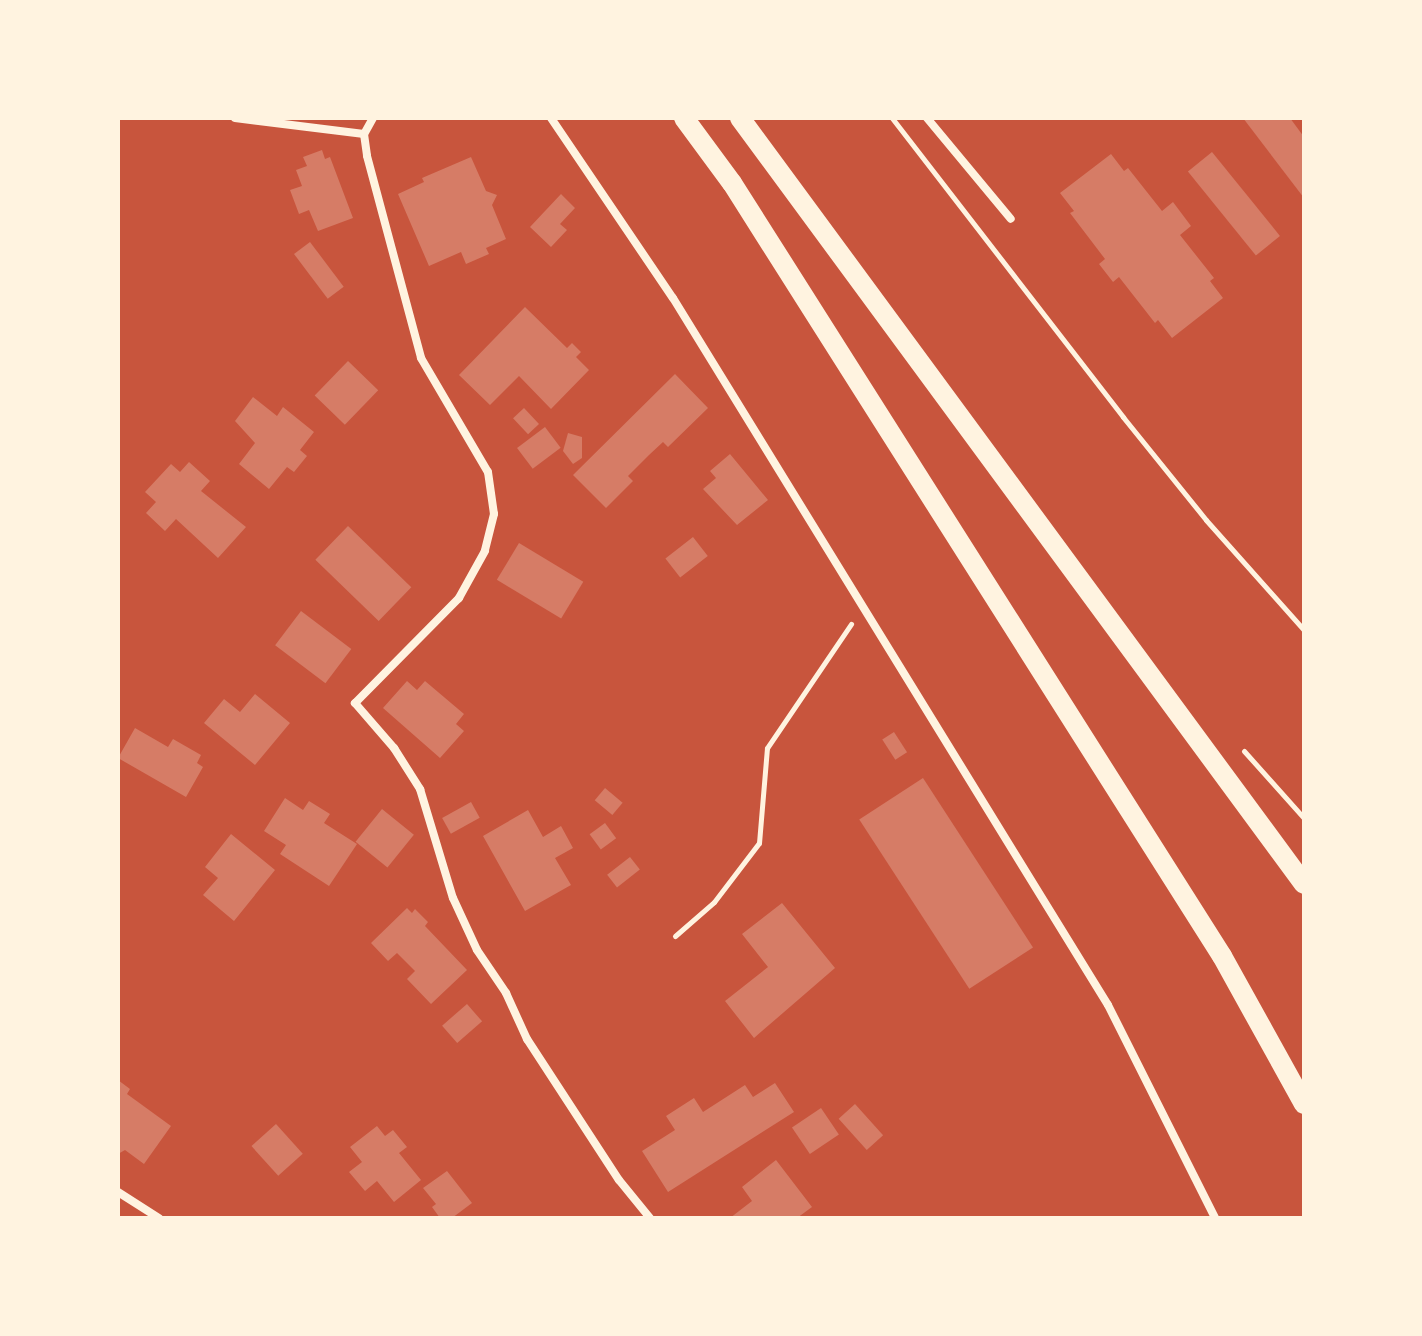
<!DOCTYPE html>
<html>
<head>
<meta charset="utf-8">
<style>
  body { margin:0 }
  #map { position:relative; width:1422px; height:1336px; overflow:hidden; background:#c8553d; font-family:"DM Sans",sans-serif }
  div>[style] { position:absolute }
  .building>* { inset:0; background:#d67c66; transform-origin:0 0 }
  .path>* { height:5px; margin:-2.5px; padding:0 2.5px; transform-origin:2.5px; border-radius:2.5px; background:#fff3e0 }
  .minor>* { height:8px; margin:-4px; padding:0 4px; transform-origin:4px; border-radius:4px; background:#fff3e0 }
  .primary>* { height:20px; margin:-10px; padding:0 10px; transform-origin:10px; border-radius:10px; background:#fff3e0 }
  span { translate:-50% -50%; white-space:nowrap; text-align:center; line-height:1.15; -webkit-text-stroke:7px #fff3e0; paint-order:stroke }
  .frame { position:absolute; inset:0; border:120px solid #fff3e0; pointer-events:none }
</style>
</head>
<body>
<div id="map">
  <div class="building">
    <i style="clip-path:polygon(1243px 118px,1290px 118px,1304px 137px,1304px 198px)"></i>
    <i style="clip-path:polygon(322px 150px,325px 159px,330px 157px,353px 218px,318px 231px,309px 210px,299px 214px,290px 190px,302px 186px,296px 170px,307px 166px,303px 157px)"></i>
    <i style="left:1212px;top:152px;width:108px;height:31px;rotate:51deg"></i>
    <i style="clip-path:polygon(1111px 154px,1124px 171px,1128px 168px,1162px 211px,1173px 202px,1191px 226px,1180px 235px,1214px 278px,1210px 281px,1223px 298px,1172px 338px,1158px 320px,1155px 323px,1119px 277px,1113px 282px,1099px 264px,1105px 259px,1070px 213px,1074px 211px,1060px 193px)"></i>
    <i style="clip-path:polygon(471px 157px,486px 191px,497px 195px,492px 205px,506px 239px,486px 248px,489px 254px,466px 264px,461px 252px,429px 266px,398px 194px,424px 182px,422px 178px)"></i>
    <i style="clip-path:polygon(561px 194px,575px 208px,560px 224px,567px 230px,551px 247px,530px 227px)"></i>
    <i style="left:310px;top:242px;width:56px;height:20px;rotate:53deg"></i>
    <i style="clip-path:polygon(525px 307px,567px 348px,572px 343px,581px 352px,576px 357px,589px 370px,551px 409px,519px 376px,490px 405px,459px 375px)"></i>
    <i style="left:348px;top:361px;width:42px;height:48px;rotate:44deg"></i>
    <i style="clip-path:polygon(675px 374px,708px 408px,668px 447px,663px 442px,649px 455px,628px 476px,633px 481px,606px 508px,573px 475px)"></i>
    <i style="clip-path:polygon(253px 397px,277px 416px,283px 407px,314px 432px,300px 450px,307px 456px,294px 472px,287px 467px,269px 489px,239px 464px,255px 443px,235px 421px)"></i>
    <i style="left:524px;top:408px;width:22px;height:15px;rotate:47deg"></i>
    <i style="left:545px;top:427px;width:26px;height:35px;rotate:53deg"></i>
    <i style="clip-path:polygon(568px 433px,582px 437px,582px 458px,573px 464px,563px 451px)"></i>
    <i style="clip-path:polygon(730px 454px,768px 500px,737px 525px,703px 489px,716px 478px,710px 471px)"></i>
    <i style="clip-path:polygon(189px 462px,210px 481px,201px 491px,246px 527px,218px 558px,176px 519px,165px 531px,146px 513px,156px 502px,145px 492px,171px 464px,180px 472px)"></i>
    <i style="left:348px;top:526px;width:88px;height:47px;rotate:44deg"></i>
    <i style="left:693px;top:537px;width:24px;height:35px;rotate:52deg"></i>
    <i style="left:519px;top:543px;width:75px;height:43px;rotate:31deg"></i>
    <i style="left:301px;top:611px;width:63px;height:43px;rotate:37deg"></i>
    <i style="clip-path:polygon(407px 681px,417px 690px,425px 681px,464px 714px,456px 724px,464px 731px,440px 758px,383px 708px)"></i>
    <i style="clip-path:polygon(255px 694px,290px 723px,255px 765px,204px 723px,224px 699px,240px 712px)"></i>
    <i style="clip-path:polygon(135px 728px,168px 747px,173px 739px,201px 755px,197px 763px,203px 767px,186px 797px,118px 758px)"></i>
    <i style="left:894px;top:732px;width:24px;height:14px;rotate:57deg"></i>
    <i style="left:923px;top:778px;width:202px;height:76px;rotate:57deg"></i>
    <i style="left:605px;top:788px;width:23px;height:16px;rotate:40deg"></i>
    <i style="clip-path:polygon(285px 798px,303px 810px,309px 801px,330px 814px,324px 823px,357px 844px,329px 886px,280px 854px,286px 845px,264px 831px)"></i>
    <i style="left:471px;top:802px;width:18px;height:33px;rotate:61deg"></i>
    <i style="left:382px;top:809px;width:41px;height:42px;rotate:39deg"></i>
    <i style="clip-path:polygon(528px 810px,543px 837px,561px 826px,573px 848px,555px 858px,571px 885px,525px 911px,483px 836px)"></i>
    <i style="left:605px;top:823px;width:19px;height:19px;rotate:54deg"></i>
    <i style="clip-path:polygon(231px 834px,275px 870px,234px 921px,203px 895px,218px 878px,205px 867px)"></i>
    <i style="left:630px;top:857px;width:16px;height:29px;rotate:52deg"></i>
    <i style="clip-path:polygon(782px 903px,835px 968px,754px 1038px,725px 1001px,768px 967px,742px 934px)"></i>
    <i style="clip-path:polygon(407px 908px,412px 913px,415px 909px,428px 922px,425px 926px,467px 970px,431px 1004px,407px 979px,415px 971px,397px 953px,388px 961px,371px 943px)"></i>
    <i style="left:467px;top:1004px;width:23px;height:33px;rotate:49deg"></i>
    <i style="clip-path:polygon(118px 1080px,130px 1089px,127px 1094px,171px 1126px,144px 1164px,125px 1150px,118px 1154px)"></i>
    <i style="clip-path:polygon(775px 1083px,794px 1112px,668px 1192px,642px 1151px,675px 1130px,666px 1116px,694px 1098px,703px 1112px,745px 1085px,753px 1097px)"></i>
    <i style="left:855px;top:1104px;width:42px;height:22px;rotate:48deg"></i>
    <i style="left:821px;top:1108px;width:32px;height:35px;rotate:56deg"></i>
    <i style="left:276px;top:1124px;width:40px;height:33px;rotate:48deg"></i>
    <i style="clip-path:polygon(377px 1126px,385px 1136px,393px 1130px,407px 1147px,399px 1153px,421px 1180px,394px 1202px,377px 1181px,365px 1191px,349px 1172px,362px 1162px,350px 1147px)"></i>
    <i style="clip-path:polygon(776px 1160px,812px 1207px,797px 1218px,730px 1218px,752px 1201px,742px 1187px)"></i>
    <i style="clip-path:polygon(447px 1171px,472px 1203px,452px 1218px,440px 1218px,432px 1207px,436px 1204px,423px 1188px)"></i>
  </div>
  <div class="path">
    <i style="left:892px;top:118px;width:378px;rotate:52.3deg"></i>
    <i style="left:1123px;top:417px;width:132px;rotate:51.1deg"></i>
    <i style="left:1206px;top:520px;width:147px;rotate:48.3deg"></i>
    <i style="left:1244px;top:751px;width:90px;rotate:48.2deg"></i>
    <i style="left:675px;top:936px;width:52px;rotate:-41.1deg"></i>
    <i style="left:714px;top:902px;width:74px;rotate:-52.7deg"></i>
    <i style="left:759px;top:843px;width:95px;rotate:-85.2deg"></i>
    <i style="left:767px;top:748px;width:150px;rotate:-55.9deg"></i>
  </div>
  <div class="minor">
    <i style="left:235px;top:118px;width:130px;rotate:7.1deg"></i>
    <i style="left:373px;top:118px;width:18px;rotate:119deg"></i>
    <i style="left:364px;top:134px;width:22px;rotate:82deg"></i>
    <i style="left:367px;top:156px;width:209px;rotate:75deg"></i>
    <i style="left:421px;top:358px;width:132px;rotate:59.6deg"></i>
    <i style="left:488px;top:472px;width:42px;rotate:81.9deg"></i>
    <i style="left:494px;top:514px;width:38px;rotate:104deg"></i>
    <i style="left:485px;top:551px;width:54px;rotate:119deg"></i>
    <i style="left:459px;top:598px;width:148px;rotate:134.7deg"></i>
    <i style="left:355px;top:703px;width:60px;rotate:49.1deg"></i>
    <i style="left:394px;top:748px;width:49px;rotate:57.6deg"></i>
    <i style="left:420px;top:789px;width:114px;rotate:73.2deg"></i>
    <i style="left:453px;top:898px;width:57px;rotate:65.2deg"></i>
    <i style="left:477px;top:950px;width:52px;rotate:56deg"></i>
    <i style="left:506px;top:993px;width:51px;rotate:65.5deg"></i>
    <i style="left:527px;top:1039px;width:168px;rotate:56.9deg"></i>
    <i style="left:619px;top:1180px;width:49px;rotate:50.8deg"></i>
    <i style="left:551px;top:118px;width:217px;rotate:55.9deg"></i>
    <i style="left:673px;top:298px;width:830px;rotate:58.4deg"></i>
    <i style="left:1108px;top:1005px;width:238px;rotate:63.3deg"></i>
    <i style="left:927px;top:118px;width:131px;rotate:50.3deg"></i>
    <i style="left:118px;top:1192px;width:49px;rotate:32.4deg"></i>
  </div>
  <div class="primary">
    <i style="left:684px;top:118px;width:81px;rotate:53.6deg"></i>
    <i style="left:732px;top:183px;width:915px;rotate:57.63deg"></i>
    <i style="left:1222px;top:956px;width:169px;rotate:61deg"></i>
    <i style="left:740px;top:118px;width:951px;rotate:53.64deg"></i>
  </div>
  <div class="frame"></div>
</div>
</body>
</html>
